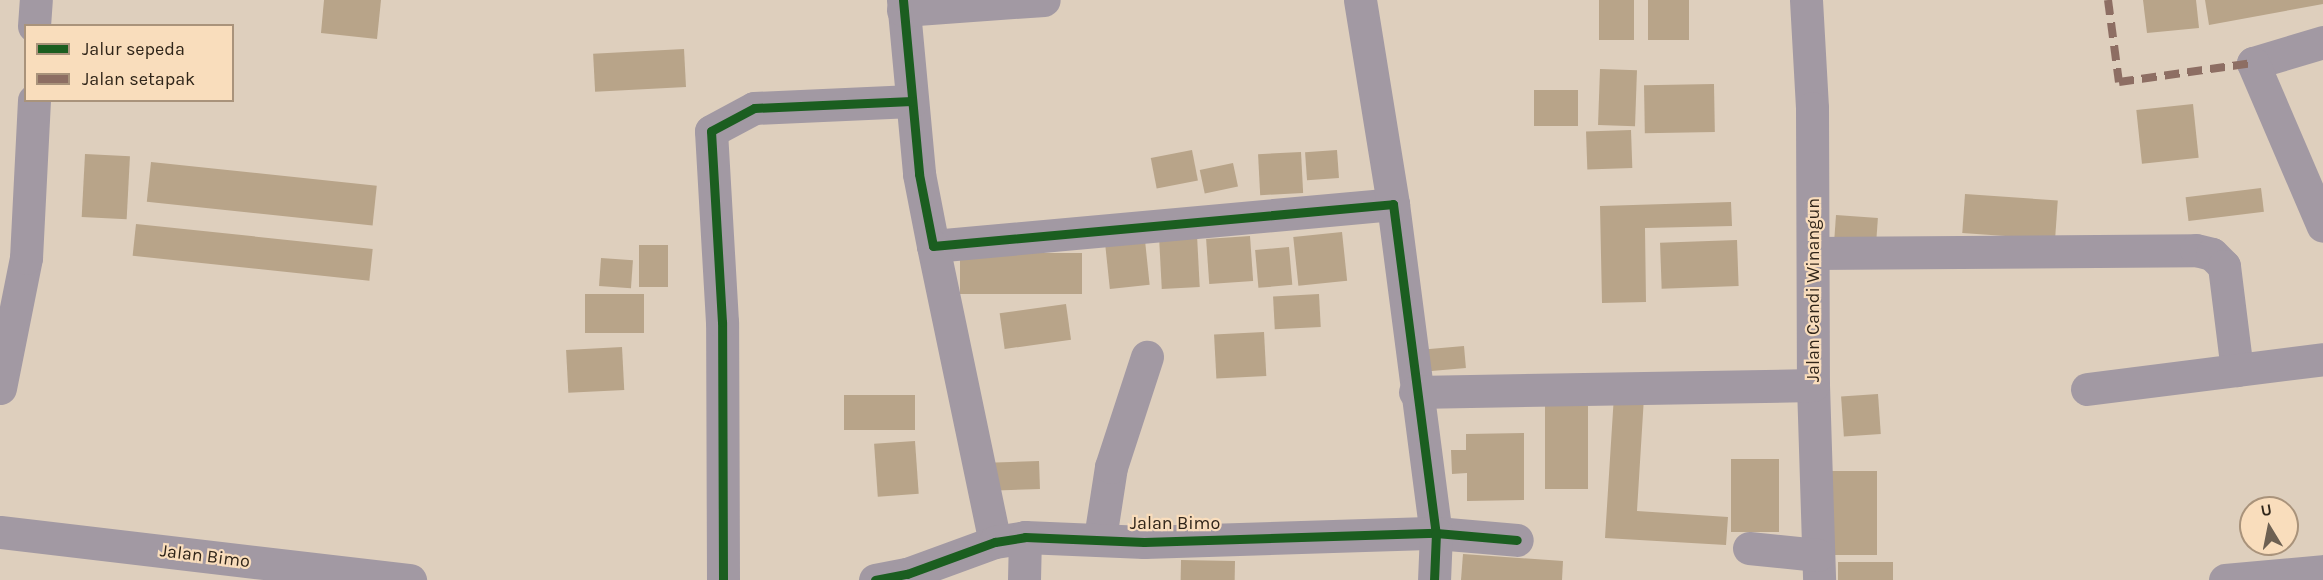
<!DOCTYPE html>
<html>
<head>
<meta charset="utf-8">
<style>
  body { margin:0 }
  #map { position:relative; width:2323px; height:580px; overflow:hidden; background:#decfbd; font-family:Karla,sans-serif }
  div>[style] { position:absolute }
  .building>* { inset:0; background:#b8a489; transform-origin:0 0 }
  .minor>* { height:33px; margin:-16.5px; padding:0 16.5px; transform-origin:16.5px; border-radius:16.5px; background:#a299a3 }
  .quiet>* { height:8px; margin-top:-4px; transform-origin:0; background:repeating-linear-gradient(90deg,#8d6e63 0 15px,transparent 0 23px) }
  .cycleway>* { height:9px; margin:-4.5px; padding:0 4.5px; transform-origin:4.5px; border-radius:4.5px; background:#1b5e20 }
  span { translate:-50% -50%; white-space:nowrap; text-align:center; line-height:1.15; -webkit-text-stroke:4.5px #f9ddbc; paint-order:stroke }
  .street-label { font-size:18px; color:#302519 }
  .legend { position:absolute; left:24px; top:24px; width:210px; height:78px; box-sizing:border-box; background:#f9ddbc; border:2px solid #a9937b; margin:0; padding:8px 10px; list-style:none; font-size:18px; color:#302519 }
  .legend li { display:flex; align-items:center; gap:12px; height:30px }
  .legend b { width:30px; border:2px solid #a9937b }
  .north { position:absolute; left:2239px; top:496px; width:60px; height:60px; box-sizing:border-box; background:#f9ddbc; border:2px solid #a9937b; border-radius:50%; rotate:350deg; font-size:16px; font-weight:700; line-height:24px; text-align:center; color:#302519 }
  .north::after { content:''; display:block; margin:auto; width:21px; height:27px; background:#6d6052; clip-path:polygon(50% 0,100% 100%,50% 72%,0 100%) }
</style>
</head>
<body>
<div id="map">
  <div class="building">
    <i style="clip-path:polygon(324px 0,381px 0,377px 39px,321px 33px)"></i>
    <i style="left:1599px;top:0;width:35px;height:40px"></i>
    <i style="left:1648px;top:0;width:41px;height:40px"></i>
    <i style="clip-path:polygon(2143px 0,2196px 0,2199px 28px,2147px 33px)"></i>
    <i style="clip-path:polygon(2205px 0,2323px 0,2323px 4px,2209px 25px)"></i>
    <i style="left:684px;top:49px;width:38px;height:91px;rotate:87deg"></i>
    <i style="left:1600px;top:69px;width:37px;height:56px;rotate:2deg"></i>
    <i style="left:1714px;top:84px;width:48px;height:70px;rotate:89deg"></i>
    <i style="left:1578px;top:90px;width:36px;height:44px;rotate:90deg"></i>
    <i style="left:2193px;top:104px;width:54px;height:57px;rotate:84deg"></i>
    <i style="left:1631px;top:130px;width:38px;height:45px;rotate:88deg"></i>
    <i style="left:1192px;top:150px;width:31px;height:42px;rotate:79deg"></i>
    <i style="left:1337px;top:150px;width:28px;height:32px;rotate:86deg"></i>
    <i style="left:1301px;top:152px;width:41px;height:43px;rotate:87deg"></i>
    <i style="left:85px;top:154px;width:45px;height:63px;rotate:3deg"></i>
    <i style="left:151px;top:162px;width:227px;height:40px;rotate:6deg"></i>
    <i style="left:1233px;top:163px;width:24px;height:34px;rotate:78deg"></i>
    <i style="left:2261px;top:188px;width:24px;height:76px;rotate:83deg"></i>
    <i style="left:1965px;top:194px;width:93px;height:39px;rotate:4deg"></i>
    <i style="clip-path:polygon(1731px 202px,1732px 226px,1645px 228px,1646px 302px,1602px 303px,1600px 206px)"></i>
    <i style="left:1836px;top:215px;width:42px;height:29px;rotate:4deg"></i>
    <i style="left:136px;top:224px;width:238px;height:32px;rotate:6deg"></i>
    <i style="left:1144px;top:231px;width:54px;height:40px;rotate:84deg"></i>
    <i style="left:1342px;top:232px;width:49px;height:49px;rotate:84deg"></i>
    <i style="left:1197px;top:235px;width:52px;height:38px;rotate:87deg"></i>
    <i style="left:1250px;top:236px;width:45px;height:44px;rotate:86deg"></i>
    <i style="left:1737px;top:240px;width:46px;height:77px;rotate:88deg"></i>
    <i style="left:639px;top:245px;width:29px;height:42px"></i>
    <i style="left:1289px;top:247px;width:38px;height:34px;rotate:85deg"></i>
    <i style="left:960px;top:253px;width:122px;height:41px"></i>
    <i style="left:601px;top:258px;width:32px;height:28px;rotate:4deg"></i>
    <i style="left:644px;top:294px;width:39px;height:59px;rotate:90deg"></i>
    <i style="left:1319px;top:294px;width:33px;height:46px;rotate:87deg"></i>
    <i style="left:1066px;top:304px;width:36px;height:67px;rotate:82deg"></i>
    <i style="left:1264px;top:332px;width:44px;height:50px;rotate:87deg"></i>
    <i style="left:1464px;top:346px;width:22px;height:46px;rotate:85deg"></i>
    <i style="left:622px;top:347px;width:43px;height:56px;rotate:87deg"></i>
    <i style="left:1878px;top:394px;width:40px;height:37px;rotate:86deg"></i>
    <i style="left:844px;top:395px;width:71px;height:35px"></i>
    <i style="clip-path:polygon(1614px 395px,1644px 397px,1637px 511px,1728px 517px,1726px 545px,1605px 538px)"></i>
    <i style="left:1545px;top:406px;width:43px;height:83px"></i>
    <i style="clip-path:polygon(1524px 433px,1524px 500px,1467px 501px,1467px 473px,1452px 474px,1451px 450px,1466px 450px,1466px 434px)"></i>
    <i style="left:915px;top:441px;width:53px;height:41px;rotate:86deg"></i>
    <i style="left:1731px;top:459px;width:48px;height:73px"></i>
    <i style="left:1039px;top:461px;width:28px;height:51px;rotate:88deg"></i>
    <i style="left:1829px;top:471px;width:48px;height:84px"></i>
    <i style="clip-path:polygon(1463px 554px,1563px 561px,1562px 580px,1461px 580px)"></i>
    <i style="left:1181px;top:560px;width:54px;height:20px;rotate:1deg"></i>
    <i style="left:1893px;top:562px;width:18px;height:55px;rotate:90deg"></i>
  </div>
  <div class="minor">
    <i style="left:903px;top:0;width:175px;rotate:84.7deg"></i>
    <i style="left:919px;top:174px;width:73px;rotate:79deg"></i>
    <i style="left:933px;top:246px;width:462px;rotate:-5.2deg"></i>
    <i style="left:1393px;top:204px;width:332px;rotate:82.6deg"></i>
    <i style="left:1436px;top:533px;width:81px;rotate:4.9deg"></i>
    <i style="left:1360px;top:0;width:207px;rotate:80.8deg"></i>
    <i style="left:1806px;top:0;width:108px;rotate:86.8deg"></i>
    <i style="left:1812px;top:108px;width:277px;rotate:89.8deg"></i>
    <i style="left:1813px;top:385px;width:195px;rotate:88.2deg"></i>
    <i style="left:903px;top:10px;width:141px;rotate:-4.1deg"></i>
    <i style="left:34px;top:26px;width:26px;rotate:-86deg"></i>
    <i style="left:2323px;top:42px;width:73px;rotate:163.3deg"></i>
    <i style="left:2253px;top:63px;width:177px;rotate:66.8deg"></i>
    <i style="left:933px;top:246px;width:302px;rotate:78.2deg"></i>
    <i style="left:1813px;top:253px;width:383px;rotate:-0.4deg"></i>
    <i style="left:2196px;top:250px;width:16px;rotate:14deg"></i>
    <i style="left:2212px;top:254px;width:17px;rotate:45deg"></i>
    <i style="left:2224px;top:266px;width:105px;rotate:82.9deg"></i>
    <i style="left:0;top:388px;width:133px;rotate:-78.7deg"></i>
    <i style="left:26px;top:258px;width:158px;rotate:-87.1deg"></i>
    <i style="left:2087px;top:389px;width:238px;rotate:-7.2deg"></i>
    <i style="left:1415px;top:392px;width:398px;rotate:-1deg"></i>
    <i style="left:0;top:532px;width:413px;rotate:6.7deg"></i>
    <i style="left:1100px;top:538px;width:72px;rotate:-81.2deg"></i>
    <i style="left:1111px;top:467px;width:116px;rotate:-71.9deg"></i>
    <i style="left:1749px;top:548px;width:69px;rotate:5.8deg"></i>
    <i style="left:723px;top:580px;width:258px;rotate:-90.2deg"></i>
    <i style="left:722px;top:322px;width:191px;rotate:-93.3deg"></i>
    <i style="left:711px;top:131px;width:49px;rotate:-28.1deg"></i>
    <i style="left:754px;top:108px;width:158px;rotate:-2.5deg"></i>
    <i style="left:875px;top:580px;width:33px;rotate:-11deg"></i>
    <i style="left:907px;top:574px;width:94px;rotate:-20deg"></i>
    <i style="left:995px;top:542px;width:30px;rotate:-9deg"></i>
    <i style="left:1025px;top:537px;width:119px;rotate:2.4deg"></i>
    <i style="left:1144px;top:542px;width:292px;rotate:-1.8deg"></i>
    <i style="left:1436px;top:533px;width:47px;rotate:92.4deg"></i>
    <i style="left:1024px;top:580px;width:43px;rotate:-88.7deg"></i>
    <i style="left:2225px;top:580px;width:98px;rotate:-5.2deg"></i>
  </div>
  <div class="quiet">
    <i style="left:2108px;top:0;width:83px;rotate:82.4deg"></i>
    <i style="left:2119px;top:82px;width:135px;rotate:-8.1deg"></i>
  </div>
  <div class="cycleway">
    <i style="left:903px;top:0;width:175px;rotate:84.7deg"></i>
    <i style="left:919px;top:174px;width:73px;rotate:79deg"></i>
    <i style="left:933px;top:246px;width:462px;rotate:-5.2deg"></i>
    <i style="left:1393px;top:204px;width:332px;rotate:82.6deg"></i>
    <i style="left:1436px;top:533px;width:81px;rotate:4.9deg"></i>
    <i style="left:723px;top:580px;width:258px;rotate:-90.2deg"></i>
    <i style="left:722px;top:322px;width:191px;rotate:-93.3deg"></i>
    <i style="left:711px;top:131px;width:49px;rotate:-28.1deg"></i>
    <i style="left:754px;top:108px;width:158px;rotate:-2.5deg"></i>
    <i style="left:875px;top:580px;width:33px;rotate:-11deg"></i>
    <i style="left:907px;top:574px;width:94px;rotate:-20deg"></i>
    <i style="left:995px;top:542px;width:30px;rotate:-9deg"></i>
    <i style="left:1025px;top:537px;width:119px;rotate:2.4deg"></i>
    <i style="left:1144px;top:542px;width:292px;rotate:-1.8deg"></i>
    <i style="left:1436px;top:533px;width:47px;rotate:92.4deg"></i>
  </div>
  <div class="street-label">
    <span style="left:1813px;top:290px;rotate:-90deg">Jalan Candi Winangun</span>
    <span style="left:1175px;top:523px">Jalan Bimo</span>
    <span style="left:205px;top:556px;rotate:7deg">Jalan Bimo</span>
  </div>
  <ul class="legend">
  <li><b style="height:8px;background:#1b5e20"></b>Jalur sepeda</li>
  <li><b style="height:8px;background:#8d6e63"></b>Jalan setapak</li>
  </ul>
  <div class="north">U</div>
</div>
</body>
</html>
